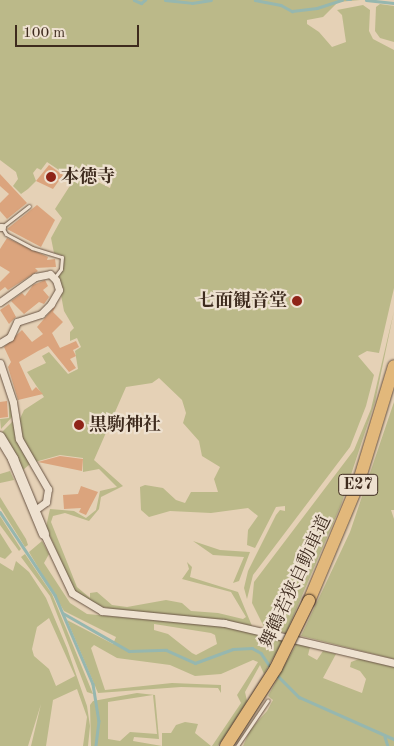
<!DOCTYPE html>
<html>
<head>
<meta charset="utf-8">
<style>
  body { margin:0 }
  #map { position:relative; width:394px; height:746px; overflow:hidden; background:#e5d1b6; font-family:"Old Standard TT","Noto Serif JP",serif }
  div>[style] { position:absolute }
  .green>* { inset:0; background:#bbb989 }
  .stream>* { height:2.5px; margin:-1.25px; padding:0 1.25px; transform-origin:1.25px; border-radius:1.25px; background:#96b7af }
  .building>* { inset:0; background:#dba47d; transform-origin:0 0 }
  .roads { filter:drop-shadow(0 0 1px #685444) drop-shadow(0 0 1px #685444) }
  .lane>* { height:3px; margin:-1.5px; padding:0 1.5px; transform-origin:1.5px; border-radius:1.5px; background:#eee1d0 }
  .street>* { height:7px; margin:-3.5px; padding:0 3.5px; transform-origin:3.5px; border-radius:3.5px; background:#eee1d0 }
  .secondary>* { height:10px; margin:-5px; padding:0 5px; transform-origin:5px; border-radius:5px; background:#eee1d0 }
  .highway>* { height:12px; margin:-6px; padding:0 6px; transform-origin:6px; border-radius:6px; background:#e2b87b }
  .bridges { filter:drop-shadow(0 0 1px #3e2b1e) drop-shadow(0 0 1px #3e2b1e) }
  .highway-bridge>* { height:12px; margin:-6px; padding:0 6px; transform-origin:6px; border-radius:6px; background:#e2b87b }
  .dots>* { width:14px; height:14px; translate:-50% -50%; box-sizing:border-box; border:2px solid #eee1d0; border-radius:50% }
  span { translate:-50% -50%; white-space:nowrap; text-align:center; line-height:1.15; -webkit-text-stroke:4.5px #eee1d0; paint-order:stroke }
  .shield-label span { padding:1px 4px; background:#eee1d0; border:1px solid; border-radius:4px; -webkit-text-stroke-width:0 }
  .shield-label { font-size:16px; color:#3e2b1e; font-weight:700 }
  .poi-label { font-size:18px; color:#3e2b1e; font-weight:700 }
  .left { translate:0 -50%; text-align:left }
  .right { translate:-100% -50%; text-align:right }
  .street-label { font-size:18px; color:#3e2b1e }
  .scale { position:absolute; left:15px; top:25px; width:124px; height:22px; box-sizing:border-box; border:2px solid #3e2b1e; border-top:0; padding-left:6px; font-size:15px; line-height:18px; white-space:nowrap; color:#3e2b1e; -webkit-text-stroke:4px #eee1d0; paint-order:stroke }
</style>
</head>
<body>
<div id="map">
  <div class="green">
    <i style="clip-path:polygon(0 0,360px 0,338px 2px,323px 17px,307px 20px,307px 24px,319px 32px,332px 47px,346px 42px,342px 15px,337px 10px,363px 5px,370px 10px,369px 31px,373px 39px,394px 50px,394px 288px,379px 353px,367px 351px,358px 356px,374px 375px,366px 406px,350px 447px,253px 575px,247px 599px,244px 588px,248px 571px,276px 515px,280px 510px,285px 511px,285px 506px,276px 507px,255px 548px,247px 545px,248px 530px,258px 516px,248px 508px,211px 513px,170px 511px,149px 517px,141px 510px,140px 487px,145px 485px,163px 488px,176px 500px,185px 503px,191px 492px,218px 492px,214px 479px,220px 467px,202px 456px,199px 441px,183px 423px,186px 413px,182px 400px,159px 378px,152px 383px,126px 387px,94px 460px,123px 486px,101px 497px,99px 509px,89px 521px,65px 513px,53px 516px,51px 522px,77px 587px,90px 598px,90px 593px,97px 592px,112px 605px,127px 607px,166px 600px,182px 603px,191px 611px,218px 613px,243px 619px,246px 617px,231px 592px,182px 579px,189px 569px,187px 562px,192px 567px,190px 577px,238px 592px,252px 626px,225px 620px,121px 611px,94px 605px,74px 590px,46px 527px,50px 509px,74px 511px,86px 518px,96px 510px,100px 491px,117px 487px,99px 469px,83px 472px,83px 458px,60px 455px,35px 462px,21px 437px,19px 421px,24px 410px,44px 397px,27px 372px,46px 363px,42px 356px,49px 352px,68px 374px,78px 369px,75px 351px,81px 347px,77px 338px,70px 341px,70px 332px,74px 328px,64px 311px,58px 279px,64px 256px,54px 253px,51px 238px,62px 218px,55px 209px,73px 181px,82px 174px,110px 188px,111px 185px,80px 170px,71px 178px,47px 162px,41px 170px,37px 168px,33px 173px,36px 181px,28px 189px,21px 194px,13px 186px,18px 179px,16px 172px,0 160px)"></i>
    <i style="clip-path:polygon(380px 4px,394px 6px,394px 42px,380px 38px,375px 31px,376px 7px)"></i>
    <i style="clip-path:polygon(394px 311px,375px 402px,341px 505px,286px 633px,265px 629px,252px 603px,254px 582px,354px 450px,371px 409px)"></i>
    <i style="clip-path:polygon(9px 398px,12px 417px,1px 429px,0 419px,9px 418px)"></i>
    <i style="clip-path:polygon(394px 402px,394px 510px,391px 510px,394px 519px,394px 659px,301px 636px,350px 532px)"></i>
    <i style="clip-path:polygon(13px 421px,17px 441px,30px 464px,23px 470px,2px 432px)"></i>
    <i style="clip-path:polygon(10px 471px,14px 480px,0 483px,0 474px)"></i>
    <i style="clip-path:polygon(0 497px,26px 539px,28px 545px,25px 547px,0 507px)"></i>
    <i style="clip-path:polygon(0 516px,21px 549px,19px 551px,0 525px)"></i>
    <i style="clip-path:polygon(0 533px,12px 552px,5px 559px,0 557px)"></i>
    <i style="clip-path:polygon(evenodd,42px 541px,49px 554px,44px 563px,70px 603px,87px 614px,226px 627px,283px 640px,264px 674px,260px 665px,245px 692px,247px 701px,218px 746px,212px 746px,241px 703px,237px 695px,258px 662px,253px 660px,221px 674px,195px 676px,170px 665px,117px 658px,94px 645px,91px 648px,105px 690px,172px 683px,221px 685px,221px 693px,218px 688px,181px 687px,98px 693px,67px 620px,113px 644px,116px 637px,64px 611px,29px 552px,42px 541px,154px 624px,211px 633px,215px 635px,217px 644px,196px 655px,192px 653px,168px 634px,154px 630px,154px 624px)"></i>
    <i style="clip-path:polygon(193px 541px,220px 550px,250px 552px,239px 581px,233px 583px,244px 557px,213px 555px)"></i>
    <i style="clip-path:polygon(25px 554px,52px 594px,93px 694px,87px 692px,50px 596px,21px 557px)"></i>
    <i style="clip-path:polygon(evenodd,16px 561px,29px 572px,46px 598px,67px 648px,87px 706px,90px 726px,88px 746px,83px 746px,87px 717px,77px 689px,53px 700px,46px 746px,31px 746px,41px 704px,28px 746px,0 746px,0 563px,13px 571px,16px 561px,49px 618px,75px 676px,56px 686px,49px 669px,34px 656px,32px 649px,37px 627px,49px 618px)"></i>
    <i style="clip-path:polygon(297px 643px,310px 647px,308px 655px,317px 660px,323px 651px,336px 654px,323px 678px,362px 693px,366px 679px,360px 671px,350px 667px,351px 662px,359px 659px,394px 667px,394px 746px,243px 746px,250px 730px,267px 711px,273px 700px,268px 696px)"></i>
    <i style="clip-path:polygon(evenodd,137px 693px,155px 695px,159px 739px,134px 737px,133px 741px,162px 746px,162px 733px,171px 733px,176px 725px,185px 722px,198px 724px,195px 733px,211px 746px,91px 746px,90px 705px,93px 701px,137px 693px,153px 695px,157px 734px,130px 732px,120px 741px,108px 739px,108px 702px,153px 695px)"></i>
  </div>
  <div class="stream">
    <i style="left:134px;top:0;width:8px;rotate:23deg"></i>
    <i style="left:141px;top:3px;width:5px;rotate:-37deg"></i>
    <i style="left:165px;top:0;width:27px;rotate:6deg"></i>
    <i style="left:192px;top:3px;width:19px;rotate:-9deg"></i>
    <i style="left:255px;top:0;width:26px;rotate:11deg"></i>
    <i style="left:281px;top:5px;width:13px;rotate:29deg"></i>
    <i style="left:292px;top:11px;width:25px;rotate:-7deg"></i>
    <i style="left:317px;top:8px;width:26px;rotate:-18deg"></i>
    <i style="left:347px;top:0;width:4px"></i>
    <i style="left:366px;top:0;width:28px;rotate:6deg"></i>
    <i style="left:0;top:512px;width:100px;rotate:56.5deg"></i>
    <i style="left:55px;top:595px;width:97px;rotate:66.9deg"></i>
    <i style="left:93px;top:684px;width:37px;rotate:81deg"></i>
    <i style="left:99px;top:721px;width:25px;rotate:97deg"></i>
    <i style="left:63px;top:613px;width:76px;rotate:29.9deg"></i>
    <i style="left:129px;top:651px;width:37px;rotate:-2deg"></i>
    <i style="left:166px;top:650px;width:32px;rotate:24deg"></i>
    <i style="left:195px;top:663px;width:40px;rotate:-20.2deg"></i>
    <i style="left:233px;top:649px;width:19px;rotate:-3deg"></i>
    <i style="left:252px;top:648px;width:10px;rotate:29deg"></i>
    <i style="left:261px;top:653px;width:18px;rotate:56deg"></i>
    <i style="left:276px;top:674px;width:33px;rotate:45deg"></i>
    <i style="left:299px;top:697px;width:104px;rotate:23.9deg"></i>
    <i style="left:385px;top:737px;width:9px;rotate:72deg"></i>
  </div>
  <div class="building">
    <i style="clip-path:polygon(49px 165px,63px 175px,53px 189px,36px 181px)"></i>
    <i style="clip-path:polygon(0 174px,27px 203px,7px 219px,0 211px,0 203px,9px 194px,0 186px)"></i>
    <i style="clip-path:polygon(37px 205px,55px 220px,41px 247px,7px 229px)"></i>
    <i style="clip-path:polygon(7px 238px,48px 257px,47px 260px,55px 259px,56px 267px,35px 268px,38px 271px,8px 290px,5px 287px,0 291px,0 282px,10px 272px,0 266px,0 249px)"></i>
    <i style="clip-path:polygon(45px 280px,48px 286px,43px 290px,49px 297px,44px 304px,39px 302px,24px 314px,11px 301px,22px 293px,25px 296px,33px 285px)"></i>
    <i style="left:301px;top:294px;width:9px;height:13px;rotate:72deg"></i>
    <i style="clip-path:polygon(9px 304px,16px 317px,9px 324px,0 310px)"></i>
    <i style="clip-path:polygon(56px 305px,53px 312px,63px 322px,52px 333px,60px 348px,76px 341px,79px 347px,73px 350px,76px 356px,70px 359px,76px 368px,69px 372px,48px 346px,38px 351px,19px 362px,32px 391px,36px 387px,43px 394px,18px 400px,8px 367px,11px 362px,4px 347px,22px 330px,32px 342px,43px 334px,37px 327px)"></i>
    <i style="clip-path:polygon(7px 401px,8px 417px,0 418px,0 402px)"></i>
    <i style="left:81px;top:418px;width:12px;height:7px;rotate:76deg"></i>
    <i style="clip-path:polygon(60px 456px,83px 459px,82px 471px,38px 462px)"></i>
    <i style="clip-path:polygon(81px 486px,98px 492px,86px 515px,79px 512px,81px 508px,64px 509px,63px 495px,78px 494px)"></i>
  </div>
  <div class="roads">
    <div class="lane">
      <i style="left:29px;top:206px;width:34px;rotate:142deg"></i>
      <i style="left:2px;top:227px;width:8px;rotate:60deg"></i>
      <i style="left:6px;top:234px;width:30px;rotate:28deg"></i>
      <i style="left:32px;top:248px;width:31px;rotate:17deg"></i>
      <i style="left:62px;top:257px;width:12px;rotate:95deg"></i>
      <i style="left:61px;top:269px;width:10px;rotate:127deg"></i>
      <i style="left:237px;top:746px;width:55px;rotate:-56deg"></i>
    </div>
    <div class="street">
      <i style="left:0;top:227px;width:2px"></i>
      <i style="left:0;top:302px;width:43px;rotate:-35.5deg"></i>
      <i style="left:35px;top:277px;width:15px;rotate:-11deg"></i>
      <i style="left:50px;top:274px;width:8px;rotate:45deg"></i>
      <i style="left:56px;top:280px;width:10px;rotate:73deg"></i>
      <i style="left:59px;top:290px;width:16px;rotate:120deg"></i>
      <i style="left:51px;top:304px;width:14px;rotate:135deg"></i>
      <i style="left:41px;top:314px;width:25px;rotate:162deg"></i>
      <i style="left:17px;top:322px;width:17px;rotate:115deg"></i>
      <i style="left:10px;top:337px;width:12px;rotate:149deg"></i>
      <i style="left:0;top:363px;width:41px;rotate:71.6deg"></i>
      <i style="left:13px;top:402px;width:37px;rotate:81deg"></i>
      <i style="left:19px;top:439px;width:58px;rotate:59.9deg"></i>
      <i style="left:48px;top:489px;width:13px;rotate:99deg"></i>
      <i style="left:46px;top:502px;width:14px;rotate:144deg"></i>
      <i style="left:44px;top:534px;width:65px;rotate:64.6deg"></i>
      <i style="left:72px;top:593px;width:35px;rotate:31deg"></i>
      <i style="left:102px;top:611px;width:123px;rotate:5.6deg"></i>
      <i style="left:224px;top:623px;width:175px;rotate:13.2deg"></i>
    </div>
    <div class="secondary">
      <i style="left:0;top:437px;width:26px;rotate:59deg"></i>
      <i style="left:13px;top:459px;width:81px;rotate:67.5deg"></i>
    </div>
    <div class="highway">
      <i style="left:309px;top:601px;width:127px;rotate:-67.3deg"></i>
      <i style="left:358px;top:484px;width:123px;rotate:-73deg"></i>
    </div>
  </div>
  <div class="bridges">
    <div class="highway-bridge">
      <i style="left:226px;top:746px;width:93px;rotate:-57.3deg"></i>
      <i style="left:276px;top:668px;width:75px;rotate:-63.8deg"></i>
    </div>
  </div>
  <div class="dots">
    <i style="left:51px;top:177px;background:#8f2418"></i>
    <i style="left:297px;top:301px;background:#8f2418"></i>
    <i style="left:79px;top:425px;background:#8f2418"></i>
  </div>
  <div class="shield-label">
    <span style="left:358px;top:485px">E27</span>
  </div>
  <div class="poi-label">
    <span class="left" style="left:61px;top:177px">本徳寺</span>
    <span class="right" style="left:287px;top:301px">七面観音堂</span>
    <span class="left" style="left:89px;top:425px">黒駒神社</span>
  </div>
  <div class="street-label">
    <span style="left:296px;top:582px;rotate:-65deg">舞鶴若狭自動車道</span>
  </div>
  <div class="scale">100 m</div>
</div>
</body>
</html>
